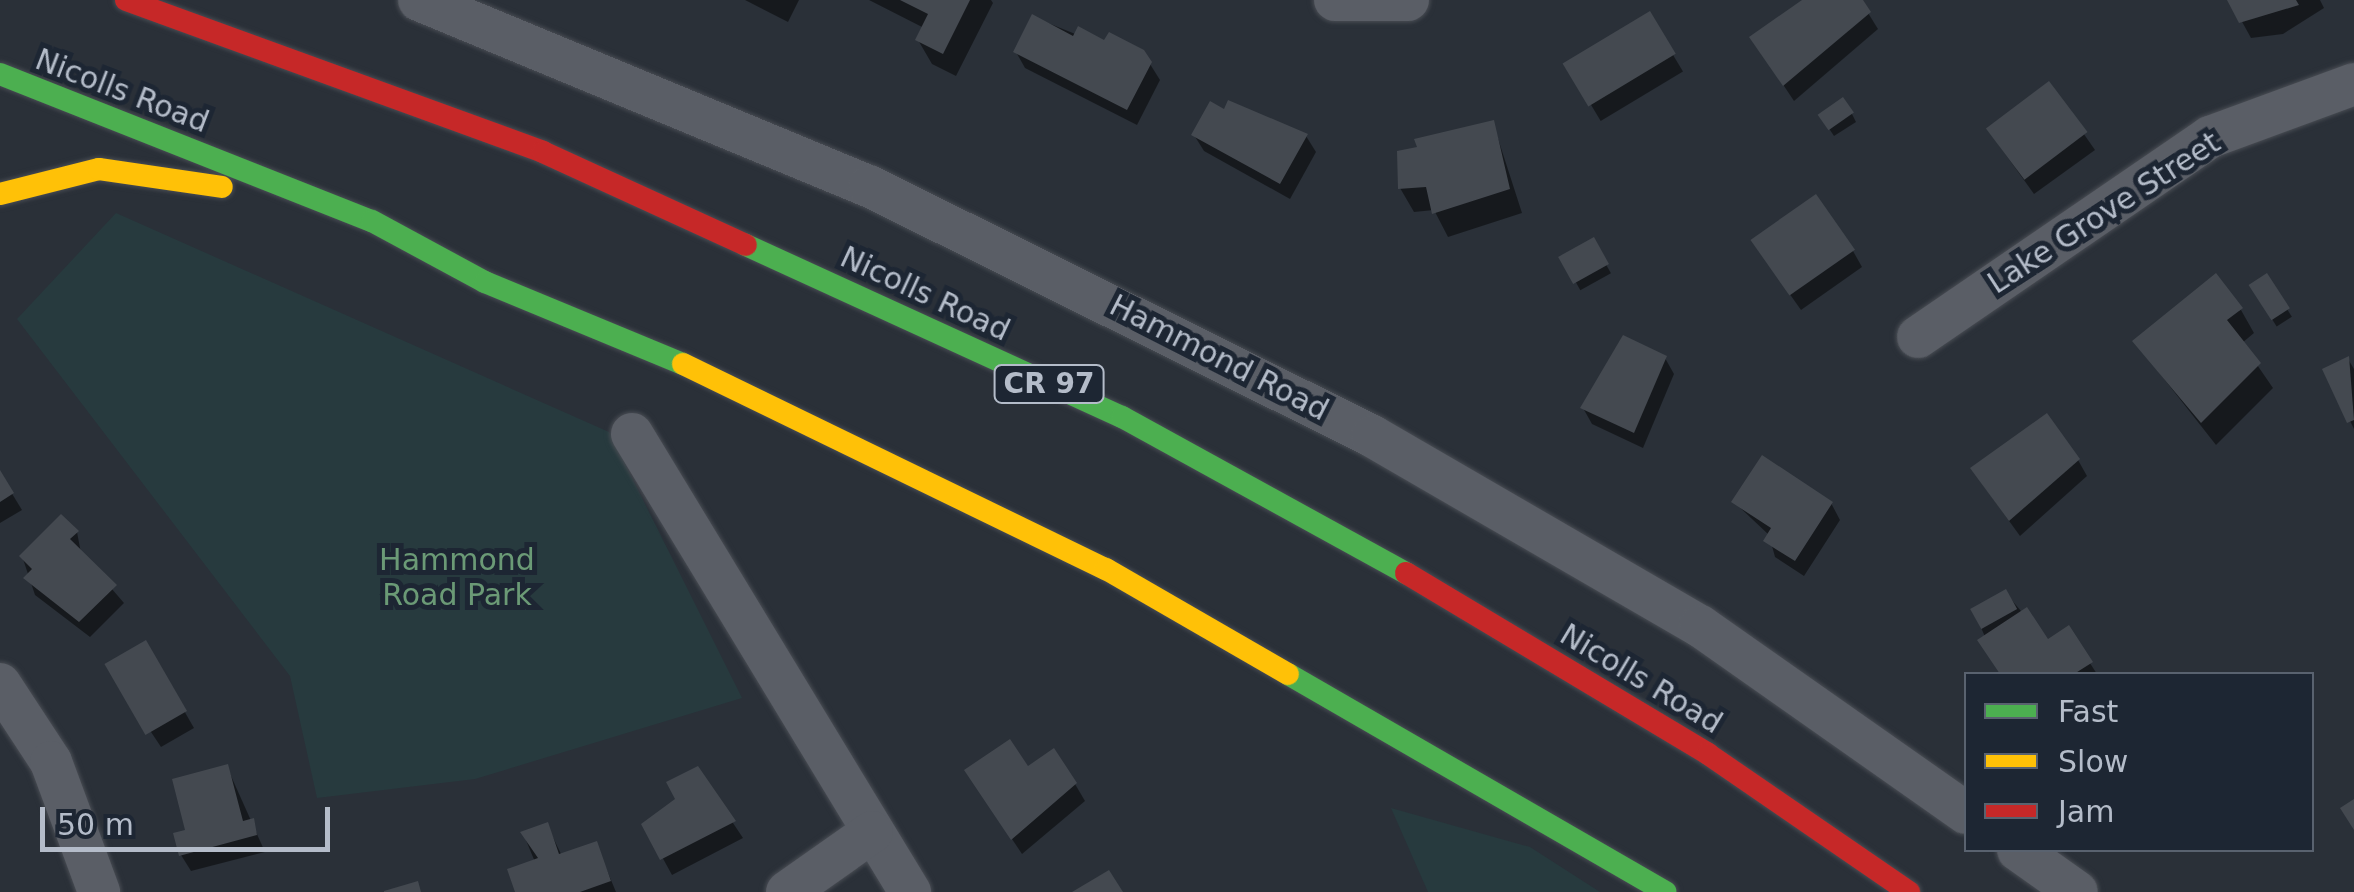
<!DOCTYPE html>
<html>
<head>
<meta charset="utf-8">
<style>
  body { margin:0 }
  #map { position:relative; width:2354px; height:892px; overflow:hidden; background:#2a3038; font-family:"DejaVu Sans",sans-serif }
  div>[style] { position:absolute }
  .green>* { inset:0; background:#273a3e }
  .shadow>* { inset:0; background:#0007; transform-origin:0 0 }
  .building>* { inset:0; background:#444950; transform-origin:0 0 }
  .roads { filter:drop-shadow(0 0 2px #484c53) drop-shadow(0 0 2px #484c53) }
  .street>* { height:42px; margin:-21px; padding:0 21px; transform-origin:21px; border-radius:21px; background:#5a5e66 }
  .fast>* { height:22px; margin:-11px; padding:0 11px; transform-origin:11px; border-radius:11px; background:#4caf50 }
  .slow>* { height:22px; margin:-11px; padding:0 11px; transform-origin:11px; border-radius:11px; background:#ffc107 }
  .jam>* { height:22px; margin:-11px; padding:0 11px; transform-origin:11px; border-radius:11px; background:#c62828 }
  span { translate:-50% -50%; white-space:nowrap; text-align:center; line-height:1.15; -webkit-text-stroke:10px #1d2633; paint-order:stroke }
  .shield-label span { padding:2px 8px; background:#1d2633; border:2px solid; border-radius:8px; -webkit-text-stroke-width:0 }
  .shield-label { font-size:28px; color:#b4bcc9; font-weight:700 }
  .street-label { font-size:30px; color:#b4bcc9 }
  .park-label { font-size:30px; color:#6b9a76 }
  .legend { position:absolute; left:1964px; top:672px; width:350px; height:180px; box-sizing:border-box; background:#1d2633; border:2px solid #59626f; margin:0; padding:12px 18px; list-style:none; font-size:30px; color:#b4bcc9 }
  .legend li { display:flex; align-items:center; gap:20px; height:50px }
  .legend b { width:50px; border:2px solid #59626f }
  .scale { position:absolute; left:40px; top:807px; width:290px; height:45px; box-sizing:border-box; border:5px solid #b4bcc9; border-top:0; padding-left:12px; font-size:30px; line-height:35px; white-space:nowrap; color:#b4bcc9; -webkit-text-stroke:8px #1d2633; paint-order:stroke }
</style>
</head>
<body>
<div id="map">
  <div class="green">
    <i style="clip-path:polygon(116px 213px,609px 432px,742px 698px,475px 779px,317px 798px,290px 676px,17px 319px)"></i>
    <i style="clip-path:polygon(1391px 808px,1530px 847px,1600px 892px,1428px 892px)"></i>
  </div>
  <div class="shadow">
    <i style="clip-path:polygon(745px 0,799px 0,788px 22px)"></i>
    <i style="clip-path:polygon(869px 0,991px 0,993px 3px,956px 76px,932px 64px,918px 40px,924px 28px)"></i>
    <i style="clip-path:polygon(1815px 0,1860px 0,1878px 29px,1794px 101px,1762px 53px)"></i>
    <i style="clip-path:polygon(2230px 0,2320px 0,2324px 8px,2283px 34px,2251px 38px)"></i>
    <i style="left:1649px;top:15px;width:66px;height:96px;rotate:59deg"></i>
    <i style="clip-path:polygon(1033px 17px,1150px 64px,1160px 80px,1137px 125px,1025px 68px,1016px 52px)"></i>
    <i style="clip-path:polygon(2049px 84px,2095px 150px,2034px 194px,1998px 144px)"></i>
    <i style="clip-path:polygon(1852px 114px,1856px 122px,1834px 136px,1820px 115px)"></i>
    <i style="clip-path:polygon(1493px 123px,1522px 213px,1448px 237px,1434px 210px,1414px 212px,1400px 188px)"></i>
    <i style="clip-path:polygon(1194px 135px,1306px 136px,1316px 152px,1290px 199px,1204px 151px)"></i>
    <i style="left:1593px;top:241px;width:37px;height:35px;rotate:61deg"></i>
    <i style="clip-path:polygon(1853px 251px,1862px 267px,1801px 310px,1765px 259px)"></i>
    <i style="left:2267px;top:277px;width:47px;height:18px;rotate:58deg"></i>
    <i style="clip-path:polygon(2241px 310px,2254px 333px,2242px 343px,2273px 388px,2216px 445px,2135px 342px)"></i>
    <i style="clip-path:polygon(1665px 358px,1674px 374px,1643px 448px,1592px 424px,1583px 408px)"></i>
    <i style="clip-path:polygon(2348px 359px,2354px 369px,2354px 429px,2325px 370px)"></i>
    <i style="clip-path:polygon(2078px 460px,2087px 476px,2020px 536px,1983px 485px)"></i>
    <i style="clip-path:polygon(0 474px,22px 510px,0 523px)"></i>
    <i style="clip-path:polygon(1734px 502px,1831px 503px,1840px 520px,1804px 576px,1775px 557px,1769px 535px)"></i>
    <i style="clip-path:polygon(77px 532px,81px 553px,124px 603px,90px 637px,35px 595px,22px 556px)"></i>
    <i style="clip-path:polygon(2005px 592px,2047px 642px,2068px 629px,2097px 674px,2001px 674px,1973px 609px)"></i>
    <i style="clip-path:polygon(145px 643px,194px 728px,161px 747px,117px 681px)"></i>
    <i style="clip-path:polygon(227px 767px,265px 852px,191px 871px,181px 855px,188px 832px)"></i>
    <i style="clip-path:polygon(697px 769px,743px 838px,672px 875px,644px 824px,678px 800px)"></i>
    <i style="clip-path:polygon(1027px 769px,1075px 784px,1085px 801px,1022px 854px,977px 787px)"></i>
    <i style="clip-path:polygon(547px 825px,562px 856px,596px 844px,616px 892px,517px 892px,535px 862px,523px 833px)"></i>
  </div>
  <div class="building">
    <i style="clip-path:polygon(900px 0,970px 0,943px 54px,915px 40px,928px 14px)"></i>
    <i style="clip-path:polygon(1802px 0,1863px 0,1871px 12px,1783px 86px,1749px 37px)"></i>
    <i style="clip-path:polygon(2227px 0,2296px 0,2299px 5px,2239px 23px)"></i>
    <i style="left:1650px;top:11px;width:50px;height:102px;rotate:59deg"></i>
    <i style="clip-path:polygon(1032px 14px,1073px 36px,1078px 26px,1104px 40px,1109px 32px,1144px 50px,1152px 62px,1127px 110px,1013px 52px)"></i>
    <i style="left:2049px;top:81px;width:64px;height:79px;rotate:53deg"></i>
    <i style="left:1843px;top:97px;width:19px;height:31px;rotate:55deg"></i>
    <i style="clip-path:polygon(1228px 100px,1308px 134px,1280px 184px,1191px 135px,1210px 101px,1224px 109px)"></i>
    <i style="clip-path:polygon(1494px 120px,1510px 189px,1432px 214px,1426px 187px,1398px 189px,1397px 151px,1417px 147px,1414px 139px)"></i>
    <i style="left:1816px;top:194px;width:68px;height:80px;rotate:55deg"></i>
    <i style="left:1594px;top:237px;width:31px;height:41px;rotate:61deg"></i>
    <i style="clip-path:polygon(2216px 273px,2243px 308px,2227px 320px,2261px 363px,2201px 423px,2132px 341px)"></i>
    <i style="left:2267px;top:273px;width:42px;height:22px;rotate:57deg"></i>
    <i style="clip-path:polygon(1623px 335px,1667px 356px,1634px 433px,1580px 408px)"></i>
    <i style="clip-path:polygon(2349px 356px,2354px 420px,2347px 423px,2322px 369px)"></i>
    <i style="clip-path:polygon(2047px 413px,2080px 459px,2009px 521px,1970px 468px)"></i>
    <i style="clip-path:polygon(1762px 455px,1833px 502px,1795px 561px,1763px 541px,1771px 528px,1731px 502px)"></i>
    <i style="clip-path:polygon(0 470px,14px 493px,0 502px)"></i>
    <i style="clip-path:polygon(61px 514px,79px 531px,70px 539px,117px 585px,79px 622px,23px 578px,32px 569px,19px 556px)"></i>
    <i style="left:2006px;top:589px;width:23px;height:41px;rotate:61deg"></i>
    <i style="clip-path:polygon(2027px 607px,2048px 639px,2069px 625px,2093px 662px,2074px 674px,2000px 674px,1977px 640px)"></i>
    <i style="left:146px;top:640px;width:82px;height:48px;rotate:60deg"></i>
    <i style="clip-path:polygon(1010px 739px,1028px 766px,1054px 748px,1077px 783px,1011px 840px,964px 770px)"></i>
    <i style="clip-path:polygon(228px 764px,243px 821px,254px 818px,257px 835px,179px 856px,173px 833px,185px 830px,172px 779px)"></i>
    <i style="clip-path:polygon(698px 766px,736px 821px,660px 860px,641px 824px,675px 799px,666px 782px)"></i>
    <i style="clip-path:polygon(2354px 799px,2354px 830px,2340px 808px)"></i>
    <i style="clip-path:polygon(548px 822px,559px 854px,597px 841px,611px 881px,580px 892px,515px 892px,507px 869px,538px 858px,520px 832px)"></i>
    <i style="clip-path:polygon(1109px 870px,1123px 892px,1072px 892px)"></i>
    <i style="clip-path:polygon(418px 881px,421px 892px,384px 892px,384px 891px)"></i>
  </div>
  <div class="roads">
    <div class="street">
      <i style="left:419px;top:0;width:487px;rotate:22.5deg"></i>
      <i style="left:869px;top:186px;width:562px;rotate:26.43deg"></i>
      <i style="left:1372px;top:436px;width:379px;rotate:30.1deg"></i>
      <i style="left:1700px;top:626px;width:325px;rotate:35.1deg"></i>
      <i style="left:1335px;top:0;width:73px"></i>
      <i style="left:1918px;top:337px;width:354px;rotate:-34.4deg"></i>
      <i style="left:2210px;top:137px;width:153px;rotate:-20.2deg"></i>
      <i style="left:632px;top:434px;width:536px;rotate:58.74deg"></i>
      <i style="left:0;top:684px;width:93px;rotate:56.8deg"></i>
      <i style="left:51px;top:762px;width:139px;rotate:69.7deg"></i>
      <i style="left:2018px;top:850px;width:72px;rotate:35.4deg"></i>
      <i style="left:787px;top:892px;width:104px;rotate:-35.2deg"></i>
    </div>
    <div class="fast">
      <i style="left:0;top:74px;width:400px;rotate:21.6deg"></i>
      <i style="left:372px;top:221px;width:128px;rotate:28.4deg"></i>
      <i style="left:485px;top:282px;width:214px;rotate:22.5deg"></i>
      <i style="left:746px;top:245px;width:413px;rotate:24.6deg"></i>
      <i style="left:1122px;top:417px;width:324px;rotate:28.8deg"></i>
      <i style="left:1288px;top:674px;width:436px;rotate:30deg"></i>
    </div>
    <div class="slow">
      <i style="left:0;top:194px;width:102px;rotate:-14.2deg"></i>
      <i style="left:99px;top:169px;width:124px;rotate:8.3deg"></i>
      <i style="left:683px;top:364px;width:470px;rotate:25.9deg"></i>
      <i style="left:1106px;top:569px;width:210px;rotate:30deg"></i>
    </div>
    <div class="jam">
      <i style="left:126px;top:0;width:444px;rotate:20deg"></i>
      <i style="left:543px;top:152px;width:223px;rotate:24.6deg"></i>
      <i style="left:1406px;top:573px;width:352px;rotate:30.9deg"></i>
      <i style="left:1708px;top:754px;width:244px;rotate:34.5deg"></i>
    </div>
  </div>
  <div class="shield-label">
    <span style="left:1049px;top:384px">CR 97</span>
  </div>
  <div class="street-label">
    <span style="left:122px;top:91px;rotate:21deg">Nicolls Road</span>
    <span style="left:2104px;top:213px;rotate:-33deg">Lake Grove Street</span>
    <span style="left:925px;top:294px;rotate:25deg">Nicolls Road</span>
    <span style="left:1219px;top:358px;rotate:27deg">Hammond Road</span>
    <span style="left:1641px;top:679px;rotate:31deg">Nicolls Road</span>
  </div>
  <div class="park-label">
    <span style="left:457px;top:577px">Hammond<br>Road Park</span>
  </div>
  <ul class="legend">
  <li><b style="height:12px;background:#4caf50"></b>Fast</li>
  <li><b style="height:12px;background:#ffc107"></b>Slow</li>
  <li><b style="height:12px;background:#c62828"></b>Jam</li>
  </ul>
  <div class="scale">50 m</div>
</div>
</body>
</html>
